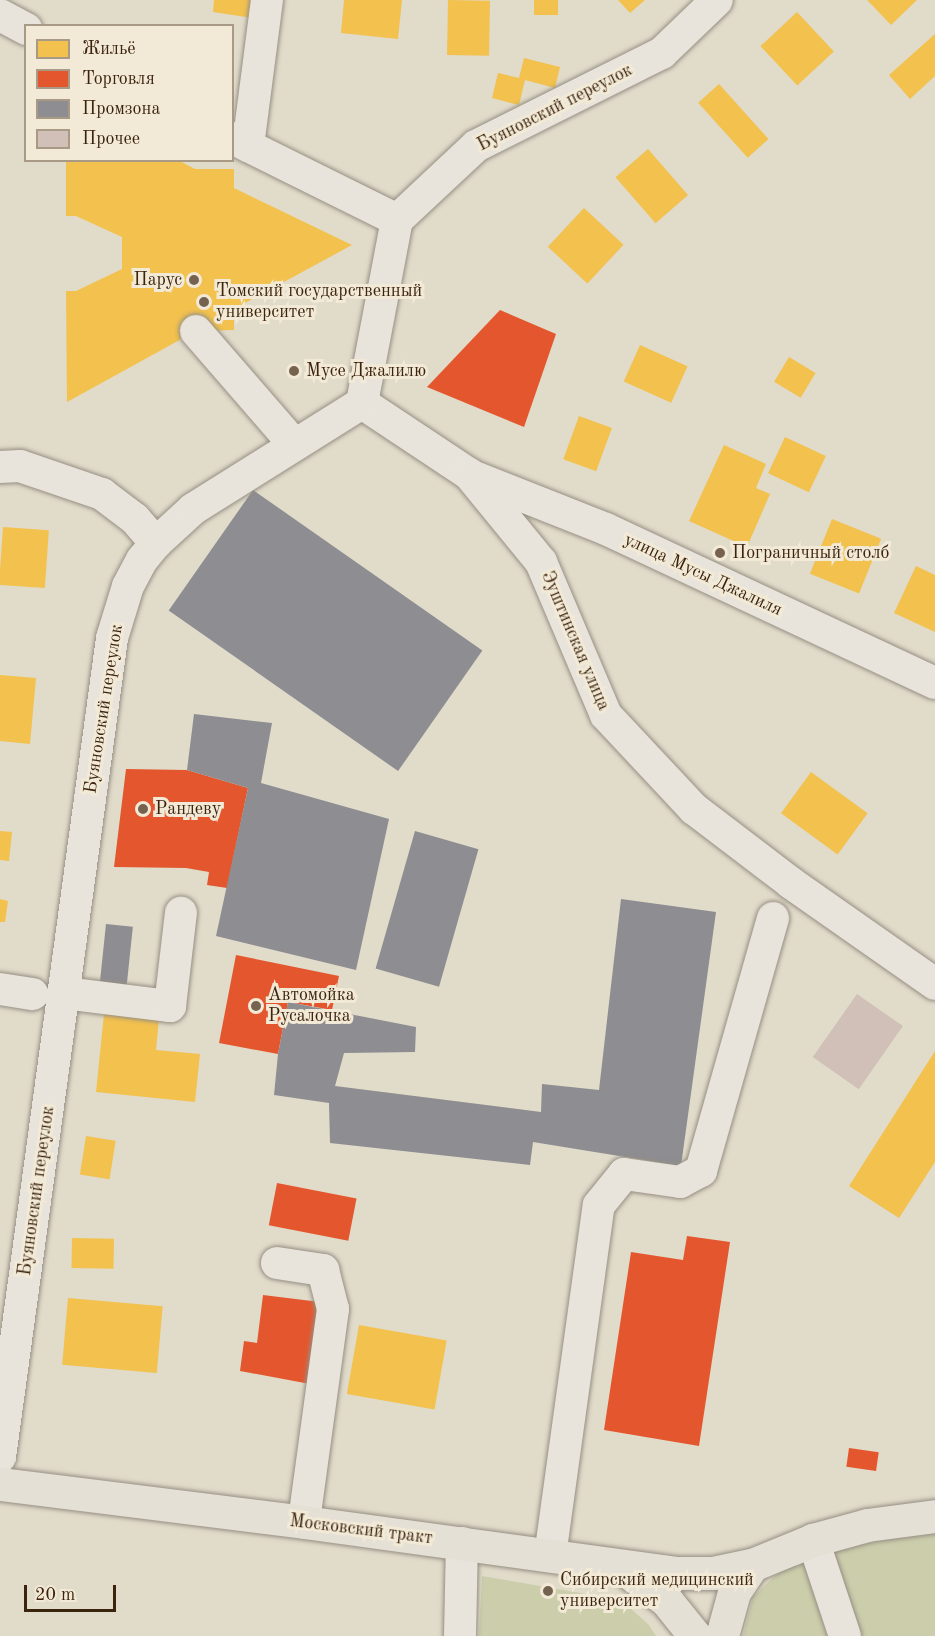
<!DOCTYPE html>
<html>
<head>
<meta charset="utf-8">
<style>
  body { margin:0 }
  #map { position:relative; width:935px; height:1636px; overflow:hidden; background:#e1dbca; font-family:"Old Standard TT",serif }
  div>[style] { position:absolute }
  .green>* { inset:0; background:#cbcdab }
  .homes>* { inset:0; background:#f2c14e; transform-origin:0 0 }
  .shops>* { inset:0; background:#e4572e; transform-origin:0 0 }
  .industry>* { inset:0; background:#8d8d92; transform-origin:0 0 }
  .building>* { inset:0; background:#d1c0b7; transform-origin:0 0 }
  .roads { filter:drop-shadow(0 0 2px #968f83) drop-shadow(0 0 2px #968f83) }
  .minor>* { height:32px; margin:-16px; padding:0 16px; transform-origin:16px; border-radius:16px; background:#e8e4dc }
  .major>* { height:33px; margin:-16.5px; padding:0 16.5px; transform-origin:16.5px; border-radius:16.5px; background:#e4e0d6 }
  .dots>* { width:16px; height:16px; translate:-50% -50%; box-sizing:border-box; border:3px solid #f2ead6; border-radius:50% }
  span { translate:-50% -50%; white-space:nowrap; text-align:center; line-height:1.15; -webkit-text-stroke:6px #f2ead6; paint-order:stroke }
  .street-label { font-size:18px; color:#3b230e }
  .poi-label { font-size:18px; color:#3b230e }
  .right { translate:-100% -50%; text-align:right }
  .left { translate:0 -50%; text-align:left }
  .legend { position:absolute; left:24px; top:24px; width:210px; height:138px; box-sizing:border-box; background:#f2ead6; border:2px solid #a99a86; margin:0; padding:8px 10px; list-style:none; font-size:18px; color:#3b230e }
  .legend li { display:flex; align-items:center; gap:12px; height:30px }
  .legend b { width:30px; border:2px solid #a99a86 }
  .scale { position:absolute; left:24px; top:1585px; width:92px; height:27px; box-sizing:border-box; border:3px solid #3b230e; border-top:0; padding-left:8px; font-size:18px; line-height:21px; white-space:nowrap; color:#3b230e; -webkit-text-stroke:4px #f2ead6; paint-order:stroke }
</style>
</head>
<body>
<div id="map">
  <div class="green">
    <i style="clip-path:polygon(935px 1531px,935px 1636px,858px 1636px,830px 1550px)"></i>
    <i style="clip-path:polygon(806px 1560px,833px 1636px,743px 1636px,753px 1597px,780px 1571px)"></i>
    <i style="clip-path:polygon(482px 1576px,592px 1595px,630px 1608px,648px 1624px,656px 1636px,479px 1636px)"></i>
  </div>
  <div class="homes">
    <i style="clip-path:polygon(214px 0,256px 0,253px 18px,213px 12px)"></i>
    <i style="clip-path:polygon(344px 0,402px 0,398px 39px,341px 33px)"></i>
    <i style="left:448px;top:0;width:42px;height:55px;rotate:1deg"></i>
    <i style="left:534px;top:0;width:24px;height:15px"></i>
    <i style="clip-path:polygon(618px 0,645px 0,630px 13px)"></i>
    <i style="clip-path:polygon(867px 0,917px 0,891px 25px)"></i>
    <i style="left:797px;top:12px;width:54px;height:50px;rotate:47deg"></i>
    <i style="clip-path:polygon(935px 34px,935px 76px,910px 99px,889px 75px)"></i>
    <i style="clip-path:polygon(524px 58px,560px 67px,555px 88px,525px 80px,519px 105px,492px 98px,498px 73px,519px 78px)"></i>
    <i style="left:719px;top:84px;width:74px;height:28px;rotate:48deg"></i>
    <i style="left:648px;top:149px;width:61px;height:43px;rotate:49deg"></i>
    <i style="clip-path:polygon(66px 160px,178px 160px,195px 169px,234px 169px,234px 188px,352px 245px,234px 309px,234px 330px,196px 331px,67px 402px,66px 291px,76px 291px,122px 269px,122px 237px,76px 216px,66px 216px)"></i>
    <i style="left:584px;top:208px;width:54px;height:53px;rotate:43deg"></i>
    <i style="left:640px;top:345px;width:52px;height:40px;rotate:24deg"></i>
    <i style="left:789px;top:357px;width:31px;height:29px;rotate:31deg"></i>
    <i style="left:579px;top:416px;width:35px;height:46px;rotate:20deg"></i>
    <i style="left:785px;top:437px;width:45px;height:40px;rotate:25deg"></i>
    <i style="clip-path:polygon(724px 445px,766px 464px,756px 488px,770px 494px,747px 547px,689px 521px)"></i>
    <i style="left:832px;top:519px;width:53px;height:59px;rotate:22deg"></i>
    <i style="left:3px;top:527px;width:46px;height:58px;rotate:4deg"></i>
    <i style="clip-path:polygon(916px 566px,935px 575px,935px 632px,894px 613px)"></i>
    <i style="clip-path:polygon(0 675px,36px 678px,30px 744px,0 741px)"></i>
    <i style="left:811px;top:772px;width:70px;height:51px;rotate:36deg"></i>
    <i style="clip-path:polygon(0 831px,12px 832px,9px 861px,0 860px)"></i>
    <i style="clip-path:polygon(0 899px,8px 901px,5px 922px,0 922px)"></i>
    <i style="clip-path:polygon(104px 1014px,159px 1019px,156px 1050px,200px 1054px,195px 1102px,96px 1092px)"></i>
    <i style="clip-path:polygon(935px 1051px,935px 1162px,899px 1218px,849px 1186px)"></i>
    <i style="left:86px;top:1136px;width:30px;height:39px;rotate:9deg"></i>
    <i style="left:72px;top:1238px;width:42px;height:30px;rotate:1deg"></i>
    <i style="left:68px;top:1298px;width:95px;height:67px;rotate:5deg"></i>
    <i style="left:359px;top:1325px;width:89px;height:70px;rotate:10deg"></i>
  </div>
  <div class="shops">
    <i style="clip-path:polygon(500px 310px,556px 334px,524px 427px,427px 387px)"></i>
    <i style="clip-path:polygon(126px 769px,187px 770px,248px 788px,227px 888px,207px 885px,209px 872px,186px 868px,114px 867px)"></i>
    <i style="clip-path:polygon(236px 955px,339px 976px,332px 1010px,288px 1002px,278px 1054px,219px 1043px)"></i>
    <i style="left:277px;top:1183px;width:81px;height:43px;rotate:11deg"></i>
    <i style="clip-path:polygon(687px 1236px,730px 1242px,699px 1446px,604px 1430px,631px 1252px,683px 1260px)"></i>
    <i style="clip-path:polygon(263px 1295px,320px 1302px,310px 1384px,240px 1371px,244px 1341px,257px 1343px)"></i>
    <i style="left:849px;top:1448px;width:30px;height:19px;rotate:8deg"></i>
  </div>
  <div class="industry">
    <i style="left:253px;top:490px;width:280px;height:147px;rotate:35deg"></i>
    <i style="clip-path:polygon(194px 714px,272px 723px,261px 783px,389px 819px,356px 970px,216px 936px,248px 788px,187px 770px)"></i>
    <i style="left:415px;top:831px;width:66px;height:143px;rotate:16deg"></i>
    <i style="clip-path:polygon(621px 899px,716px 912px,681px 1166px,533px 1142px,530px 1165px,330px 1143px,329px 1103px,274px 1095px,278px 1054px,288px 1002px,416px 1027px,415px 1052px,344px 1053px,335px 1086px,541px 1112px,542px 1084px,599px 1090px)"></i>
    <i style="left:106px;top:924px;width:27px;height:63px;rotate:6deg"></i>
  </div>
  <div class="building">
    <i style="left:857px;top:994px;width:56px;height:77px;rotate:35deg"></i>
  </div>
  <div class="roads">
    <div class="minor">
      <i style="left:0;top:15px;width:30px;rotate:28deg"></i>
      <i style="left:232px;top:138px;width:184px;rotate:26.4deg"></i>
      <i style="left:248px;top:146px;width:147px;rotate:-82.6deg"></i>
      <i style="left:196px;top:331px;width:150px;rotate:49.1deg"></i>
      <i style="left:362px;top:403px;width:128px;rotate:33.6deg"></i>
      <i style="left:469px;top:474px;width:114px;rotate:50.7deg"></i>
      <i style="left:541px;top:562px;width:166px;rotate:67deg"></i>
      <i style="left:606px;top:715px;width:129px;rotate:46.9deg"></i>
      <i style="left:694px;top:809px;width:122px;rotate:37.3deg"></i>
      <i style="left:791px;top:883px;width:176px;rotate:35deg"></i>
      <i style="left:0;top:467px;width:20px;rotate:-3deg"></i>
      <i style="left:20px;top:466px;width:87px;rotate:18.9deg"></i>
      <i style="left:102px;top:494px;width:41px;rotate:37.1deg"></i>
      <i style="left:135px;top:519px;width:32px;rotate:49deg"></i>
      <i style="left:472px;top:476px;width:144px;rotate:21.6deg"></i>
      <i style="left:606px;top:529px;width:363px;rotate:25.1deg"></i>
      <i style="left:0;top:989px;width:33px;rotate:9deg"></i>
      <i style="left:64px;top:993px;width:107px;rotate:7deg"></i>
      <i style="left:170px;top:1006px;width:94px;rotate:-83.3deg"></i>
      <i style="left:277px;top:1263px;width:47px;rotate:8.7deg"></i>
      <i style="left:323px;top:1270px;width:40px;rotate:75.6deg"></i>
      <i style="left:333px;top:1309px;width:215px;rotate:97.8deg"></i>
      <i style="left:0;top:1457px;width:827px;rotate:-82.21deg"></i>
      <i style="left:112px;top:638px;width:54px;rotate:-72.9deg"></i>
      <i style="left:128px;top:586px;width:30px;rotate:-62deg"></i>
      <i style="left:142px;top:560px;width:22px;rotate:-51deg"></i>
      <i style="left:156px;top:543px;width:50px;rotate:-42.6deg"></i>
      <i style="left:193px;top:509px;width:199px;rotate:-32.1deg"></i>
      <i style="left:362px;top:403px;width:186px;rotate:-79.2deg"></i>
      <i style="left:397px;top:220px;width:108px;rotate:-43.1deg"></i>
      <i style="left:476px;top:146px;width:208px;rotate:-26.6deg"></i>
      <i style="left:662px;top:53px;width:76px;rotate:-43.9deg"></i>
      <i style="left:813px;top:1540px;width:101px;rotate:71.6deg"></i>
      <i style="left:550px;top:1556px;width:354px;rotate:-82.1deg"></i>
      <i style="left:599px;top:1205px;width:40px;rotate:-51deg"></i>
      <i style="left:624px;top:1174px;width:57px;rotate:8.1deg"></i>
      <i style="left:680px;top:1182px;width:24px;rotate:-28deg"></i>
      <i style="left:701px;top:1171px;width:263px;rotate:-74.1deg"></i>
      <i style="left:460px;top:1636px;width:93px;rotate:-88.8deg"></i>
    </div>
    <div class="major">
      <i style="left:0;top:1484px;width:306px;rotate:7.1deg"></i>
      <i style="left:304px;top:1522px;width:373px;rotate:7.8deg"></i>
      <i style="left:674px;top:1573px;width:39px"></i>
      <i style="left:713px;top:1573px;width:40px;rotate:-12deg"></i>
      <i style="left:752px;top:1565px;width:66px;rotate:-22.3deg"></i>
      <i style="left:813px;top:1540px;width:56px;rotate:-15.5deg"></i>
      <i style="left:867px;top:1525px;width:69px;rotate:-7.5deg"></i>
      <i style="left:623px;top:1568px;width:54px;rotate:36.7deg"></i>
      <i style="left:666px;top:1600px;width:46px;rotate:51.1deg"></i>
      <i style="left:722px;top:1636px;width:46px;rotate:-74.7deg"></i>
      <i style="left:734px;top:1592px;width:32px;rotate:-56deg"></i>
    </div>
  </div>
  <div class="dots">
    <i style="left:194px;top:280px;background:#756350"></i>
    <i style="left:204px;top:302px;background:#756350"></i>
    <i style="left:294px;top:371px;background:#756350"></i>
    <i style="left:720px;top:553px;background:#756350"></i>
    <i style="left:143px;top:809px;background:#756350"></i>
    <i style="left:256px;top:1006px;background:#756350"></i>
    <i style="left:548px;top:1591px;background:#756350"></i>
  </div>
  <div class="street-label">
    <span style="left:555px;top:108px;rotate:-27deg">Буяновский переулок</span>
    <span style="left:703px;top:575px;rotate:25deg">улица Мусы Джалиля</span>
    <span style="left:575px;top:641px;rotate:67deg">Эуштинская улица</span>
    <span style="left:104px;top:709px;rotate:-81deg">Буяновский переулок</span>
    <span style="left:37px;top:1191px;rotate:-82deg">Буяновский переулок</span>
    <span style="left:361px;top:1530px;rotate:7deg">Московский тракт</span>
  </div>
  <div class="poi-label">
    <span class="right" style="left:182px;top:280px">Парус</span>
    <span class="left" style="left:216px;top:302px">Томский государственный<br>университет</span>
    <span class="left" style="left:306px;top:371px">Мусе Джалилю</span>
    <span class="left" style="left:732px;top:553px">Пограничный столб</span>
    <span class="left" style="left:155px;top:809px">Рандеву</span>
    <span class="left" style="left:268px;top:1006px">Автомойка<br>Русалочка</span>
    <span class="left" style="left:560px;top:1591px">Сибирский медицинский<br>университет</span>
  </div>
  <ul class="legend">
  <li><b style="height:16px;background:#f2c14e"></b>Жильё</li>
  <li><b style="height:16px;background:#e4572e"></b>Торговля</li>
  <li><b style="height:16px;background:#8d8d92"></b>Промзона</li>
  <li><b style="height:16px;background:#d1c0b7"></b>Прочее</li>
  </ul>
  <div class="scale">20 m</div>
</div>
</body>
</html>
